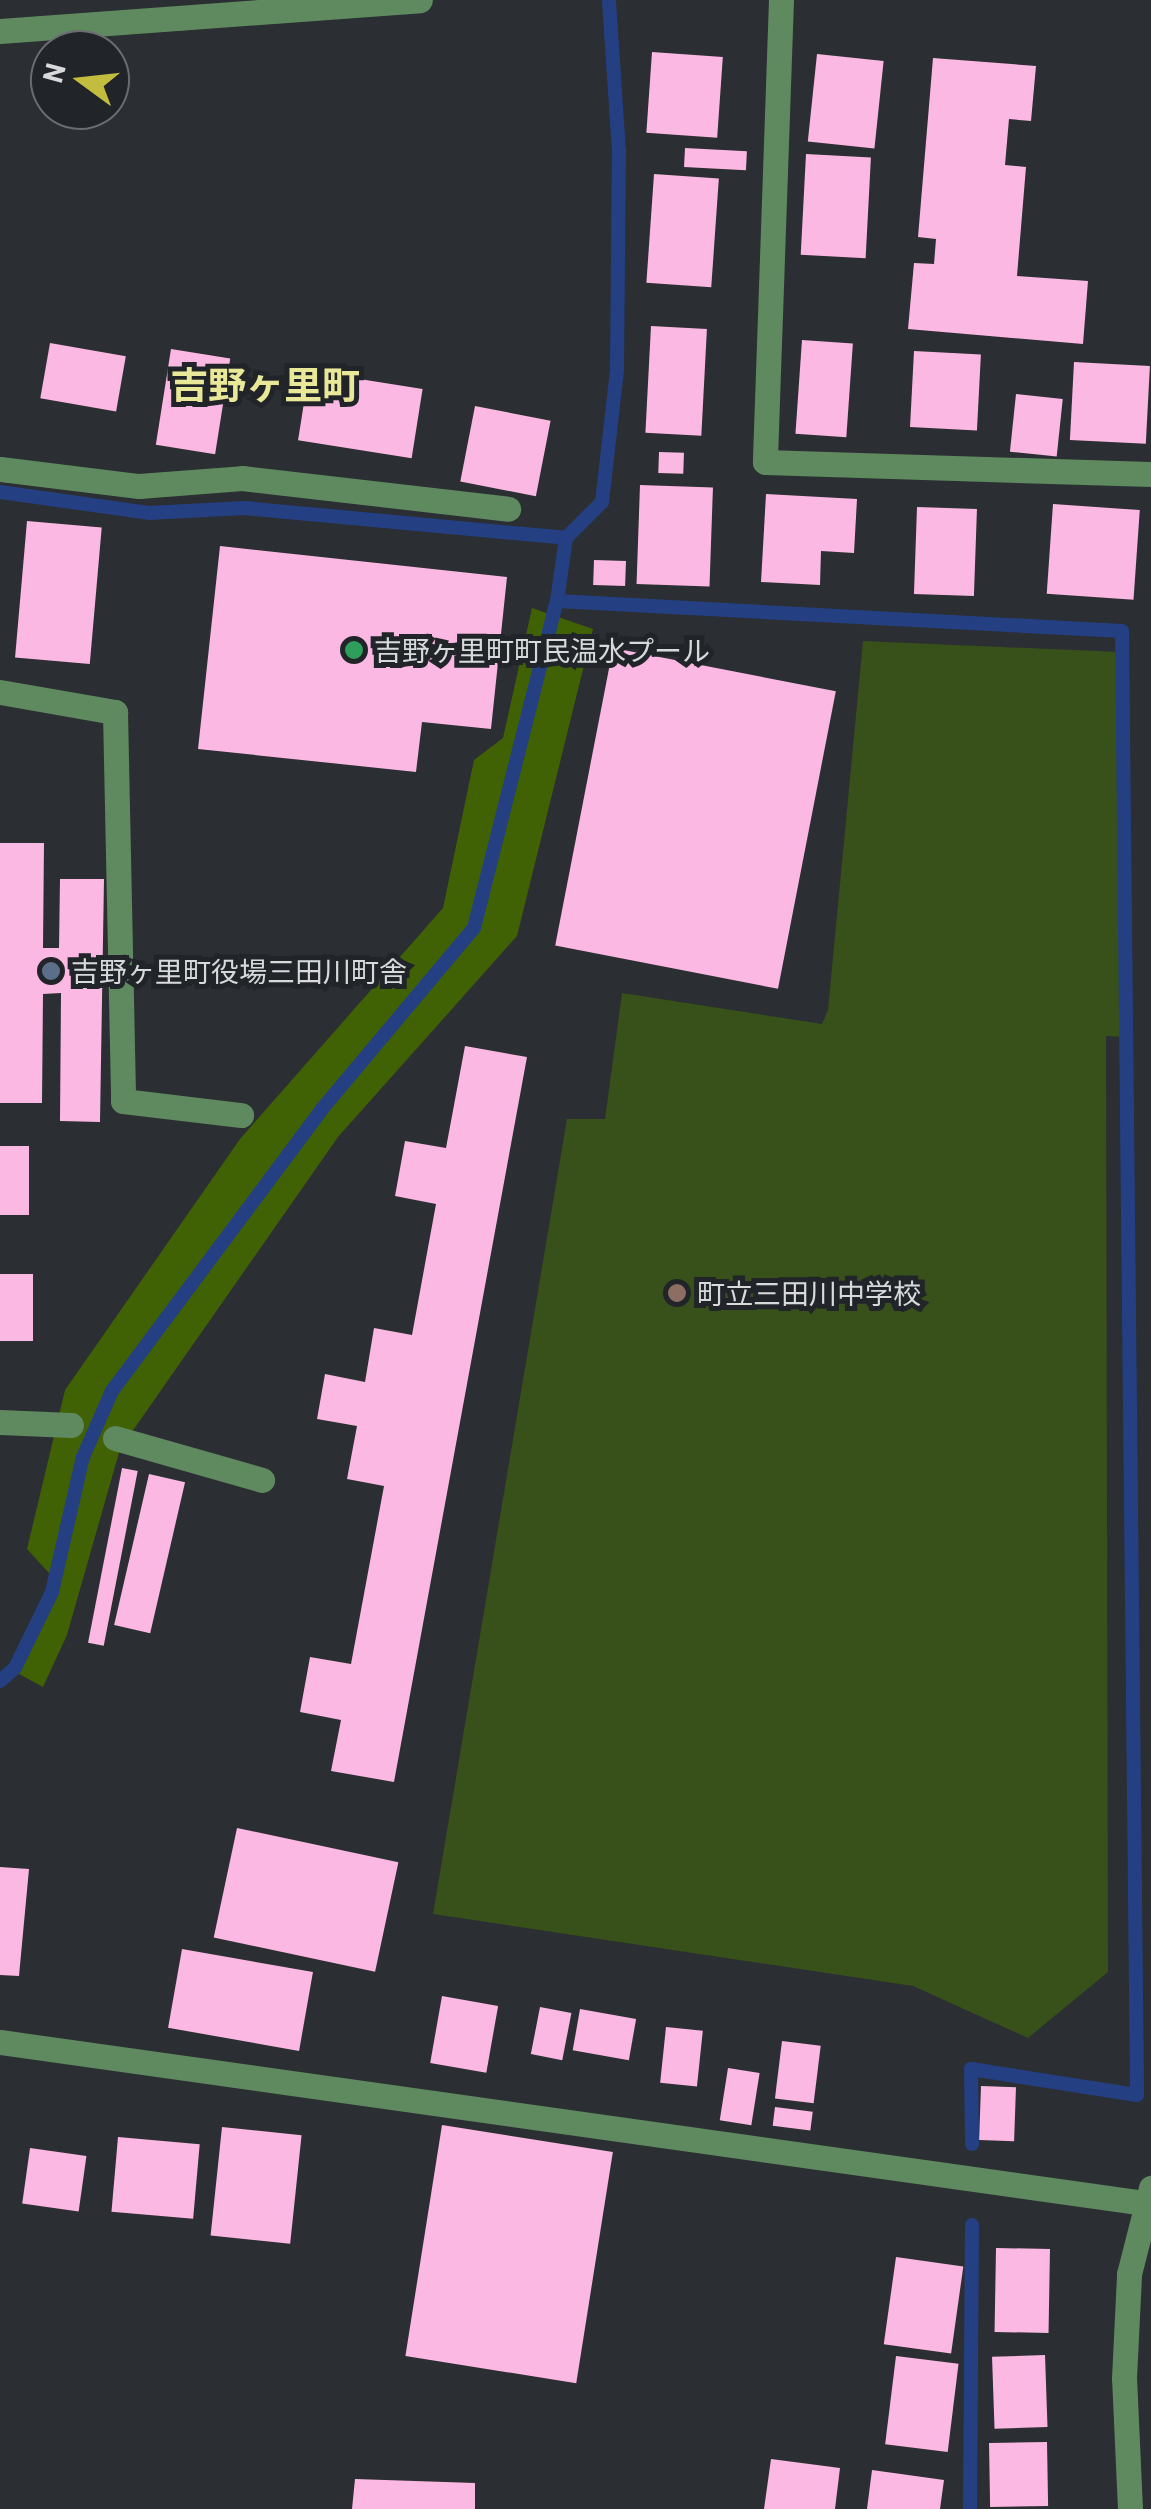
<!DOCTYPE html>
<html>
<head>
<meta charset="utf-8">
<style>
  body { margin:0 }
  #map { position:relative; width:1151px; height:2509px; overflow:hidden; background:#2b2e32; font-family:Barlow,"Noto Sans JP",sans-serif }
  div>[style] { position:absolute }
  .green>* { inset:0; background:#38501a }
  .forest>* { inset:0; background:#406104 }
  .stream>* { height:14px; margin:-7px; padding:0 7px; transform-origin:7px; border-radius:7px; background:#244083 }
  .building>* { inset:0; background:#fbb8e2; transform-origin:0 0 }
  .minor>* { height:25px; margin:-12.5px; padding:0 12.5px; transform-origin:12.5px; border-radius:12.5px; background:#5f8a5f }
  .dots>* { width:28px; height:28px; translate:-50% -50%; box-sizing:border-box; border:5px solid #212428; border-radius:50% }
  span { translate:-50% -50%; white-space:nowrap; text-align:center; line-height:1.15; -webkit-text-stroke:10px #212428; paint-order:stroke }
  .poi-label { font-size:28px; color:#d7d9db }
  .left { translate:0 -50%; text-align:left }
  .district-label { font-size:38px; color:#e9e798; font-weight:700 }
  .north { position:absolute; left:30px; top:30px; width:100px; height:100px; box-sizing:border-box; background:#212428; border:2px solid #6a6c70; border-radius:50%; rotate:285deg; font-size:28px; font-weight:700; line-height:40px; text-align:center; color:#d7d9db }
  .north::after { content:''; display:block; margin:auto; width:35px; height:45px; background:#c2bd3f; clip-path:polygon(50% 0,100% 100%,50% 72%,0 100%) }
</style>
</head>
<body>
<div id="map">
  <div class="green">
    <i style="clip-path:polygon(863px 641px,1120px 652px,1122px 1037px,1106px 1036px,1108px 1972px,1028px 2038px,913px 1986px,433px 1914px,567px 1119px,605px 1119px,622px 993px,822px 1024px,828px 1010px)"></i>
  </div>
  <div class="forest">
    <i style="clip-path:polygon(532px 608px,593px 629px,517px 936px,338px 1137px,120px 1449px,67px 1635px,43px 1687px,19px 1674px,59px 1584px,27px 1549px,65px 1390px,240px 1139px,443px 908px,474px 760px,503px 738px)"></i>
  </div>
  <div class="stream">
    <i style="left:0;top:492px;width:150px;rotate:8deg"></i>
    <i style="left:149px;top:513px;width:95px;rotate:-3deg"></i>
    <i style="left:244px;top:508px;width:323px;rotate:5.3deg"></i>
    <i style="left:557px;top:601px;width:566px;rotate:3.04deg"></i>
    <i style="left:1122px;top:631px;width:1464px;rotate:89.41deg"></i>
    <i style="left:1137px;top:2095px;width:168px;rotate:-171.1deg"></i>
    <i style="left:971px;top:2069px;width:75px;rotate:89.2deg"></i>
    <i style="left:0;top:1681px;width:20px;rotate:-41deg"></i>
    <i style="left:15px;top:1668px;width:85px;rotate:-64deg"></i>
    <i style="left:52px;top:1592px;width:139px;rotate:-77.1deg"></i>
    <i style="left:83px;top:1457px;width:72px;rotate:-66.3deg"></i>
    <i style="left:112px;top:1391px;width:352px;rotate:-53.3deg"></i>
    <i style="left:322px;top:1109px;width:236px;rotate:-50deg"></i>
    <i style="left:474px;top:928px;width:337px;rotate:-75.8deg"></i>
    <i style="left:557px;top:601px;width:64px;rotate:-81.9deg"></i>
    <i style="left:566px;top:538px;width:51px;rotate:-45deg"></i>
    <i style="left:602px;top:502px;width:132px;rotate:-83.5deg"></i>
    <i style="left:617px;top:371px;width:219px;rotate:-89.5deg"></i>
    <i style="left:619px;top:152px;width:152px;rotate:-93.8deg"></i>
    <i style="left:970px;top:2509px;width:284px;rotate:-89.6deg"></i>
  </div>
  <div class="building">
    <i style="left:652px;top:52px;width:71px;height:81px;rotate:4deg"></i>
    <i style="left:817px;top:54px;width:67px;height:88px;rotate:6deg"></i>
    <i style="clip-path:polygon(933px 58px,1036px 66px,1031px 121px,1009px 119px,1005px 165px,1026px 167px,1017px 276px,1088px 281px,1083px 344px,908px 329px,914px 263px,934px 264px,936px 239px,918px 237px)"></i>
    <i style="left:685px;top:148px;width:62px;height:19px;rotate:3deg"></i>
    <i style="left:806px;top:154px;width:65px;height:101px;rotate:3deg"></i>
    <i style="left:654px;top:174px;width:65px;height:109px;rotate:4deg"></i>
    <i style="left:651px;top:326px;width:56px;height:107px;rotate:3deg"></i>
    <i style="left:802px;top:340px;width:51px;height:94px;rotate:4deg"></i>
    <i style="left:50px;top:343px;width:77px;height:56px;rotate:10deg"></i>
    <i style="left:171px;top:349px;width:60px;height:97px;rotate:9deg"></i>
    <i style="left:914px;top:351px;width:67px;height:76px;rotate:3deg"></i>
    <i style="left:1074px;top:362px;width:76px;height:78px;rotate:3deg"></i>
    <i style="left:309px;top:371px;width:115px;height:70px;rotate:9deg"></i>
    <i style="left:1016px;top:394px;width:47px;height:58px;rotate:6deg"></i>
    <i style="left:475px;top:406px;width:77px;height:77px;rotate:11deg"></i>
    <i style="left:659px;top:452px;width:25px;height:21px;rotate:2deg"></i>
    <i style="left:640px;top:485px;width:73px;height:99px;rotate:2deg"></i>
    <i style="clip-path:polygon(766px 494px,857px 499px,854px 553px,821px 551px,820px 585px,761px 582px)"></i>
    <i style="left:1053px;top:504px;width:87px;height:90px;rotate:4deg"></i>
    <i style="left:917px;top:507px;width:60px;height:87px;rotate:2deg"></i>
    <i style="left:27px;top:521px;width:75px;height:137px;rotate:5deg"></i>
    <i style="clip-path:polygon(220px 546px,507px 577px,491px 729px,422px 722px,416px 772px,198px 749px)"></i>
    <i style="left:594px;top:560px;width:32px;height:25px;rotate:2deg"></i>
    <i style="left:613px;top:648px;width:227px;height:303px;rotate:11deg"></i>
    <i style="clip-path:polygon(0 843px,44px 843px,43px 948px,59px 948px,60px 879px,104px 879px,100px 1122px,60px 1121px,61px 993px,43px 994px,42px 1103px,0 1103px)"></i>
    <i style="clip-path:polygon(465px 1046px,527px 1057px,394px 1782px,331px 1771px,341px 1720px,300px 1712px,310px 1657px,351px 1664px,384px 1486px,347px 1479px,357px 1426px,317px 1419px,325px 1374px,365px 1382px,374px 1328px,412px 1335px,436px 1204px,395px 1196px,405px 1141px,446px 1148px)"></i>
    <i style="left:0;top:1146px;width:29px;height:69px"></i>
    <i style="left:0;top:1274px;width:33px;height:67px"></i>
    <i style="left:122px;top:1468px;width:16px;height:178px;rotate:11deg"></i>
    <i style="left:149px;top:1474px;width:37px;height:155px;rotate:13deg"></i>
    <i style="left:237px;top:1828px;width:165px;height:112px;rotate:12deg"></i>
    <i style="clip-path:polygon(0 1867px,29px 1869px,19px 1976px,0 1975px)"></i>
    <i style="left:182px;top:1949px;width:133px;height:80px;rotate:10deg"></i>
    <i style="left:442px;top:1996px;width:57px;height:68px;rotate:10deg"></i>
    <i style="left:540px;top:2007px;width:32px;height:48px;rotate:11deg"></i>
    <i style="left:580px;top:2009px;width:57px;height:42px;rotate:10deg"></i>
    <i style="left:666px;top:2027px;width:37px;height:56px;rotate:6deg"></i>
    <i style="left:782px;top:2041px;width:39px;height:58px;rotate:7deg"></i>
    <i style="left:728px;top:2068px;width:32px;height:53px;rotate:9deg"></i>
    <i style="left:981px;top:2086px;width:35px;height:54px;rotate:2deg"></i>
    <i style="left:775px;top:2107px;width:38px;height:19px;rotate:7deg"></i>
    <i style="left:442px;top:2125px;width:173px;height:234px;rotate:9deg"></i>
    <i style="left:222px;top:2127px;width:80px;height:109px;rotate:6deg"></i>
    <i style="left:118px;top:2137px;width:82px;height:75px;rotate:5deg"></i>
    <i style="left:30px;top:2148px;width:57px;height:56px;rotate:8deg"></i>
    <i style="left:996px;top:2248px;width:54px;height:84px;rotate:1deg"></i>
    <i style="left:896px;top:2257px;width:68px;height:88px;rotate:8deg"></i>
    <i style="left:1045px;top:2355px;width:72px;height:53px;rotate:88deg"></i>
    <i style="left:896px;top:2356px;width:63px;height:89px;rotate:7deg"></i>
    <i style="left:1047px;top:2442px;width:64px;height:58px;rotate:89deg"></i>
    <i style="clip-path:polygon(771px 2459px,840px 2468px,835px 2509px,764px 2509px)"></i>
    <i style="clip-path:polygon(872px 2470px,944px 2480px,940px 2509px,867px 2509px)"></i>
    <i style="clip-path:polygon(355px 2479px,475px 2483px,475px 2509px,352px 2509px)"></i>
  </div>
  <div class="minor">
    <i style="left:781px;top:0;width:462px;rotate:92deg"></i>
    <i style="left:765px;top:462px;width:386px;rotate:1.8deg"></i>
    <i style="left:0;top:31px;width:421px;rotate:-4.2deg"></i>
    <i style="left:0;top:469px;width:140px;rotate:7deg"></i>
    <i style="left:139px;top:486px;width:103px;rotate:-4.4deg"></i>
    <i style="left:242px;top:478px;width:268px;rotate:6.6deg"></i>
    <i style="left:0;top:692px;width:117px;rotate:9.9deg"></i>
    <i style="left:115px;top:712px;width:389px;rotate:88.8deg"></i>
    <i style="left:123px;top:1101px;width:119px;rotate:6.8deg"></i>
    <i style="left:0;top:1422px;width:71px;rotate:2.4deg"></i>
    <i style="left:115px;top:1438px;width:153px;rotate:15.9deg"></i>
    <i style="left:0;top:2042px;width:1162px;rotate:8.01deg"></i>
    <i style="left:1130px;top:2509px;width:131px;rotate:-92.6deg"></i>
    <i style="left:1124px;top:2378px;width:104px;rotate:-87.2deg"></i>
    <i style="left:1129px;top:2274px;width:89px;rotate:-75.7deg"></i>
  </div>
  <div class="dots">
    <i style="left:354px;top:650px;background:#2e9e5b"></i>
    <i style="left:51px;top:971px;background:#5c6f8a"></i>
    <i style="left:677px;top:1293px;background:#8d6e63"></i>
  </div>
  <div class="poi-label">
    <span class="left" style="left:374px;top:650px">吉野ヶ里町町民温水プール</span>
    <span class="left" style="left:71px;top:971px">吉野ヶ里町役場三田川町舎</span>
    <span class="left" style="left:697px;top:1293px">町立三田川中学校</span>
  </div>
  <div class="district-label">
    <span style="left:265px;top:385px">吉野ヶ里町</span>
  </div>
  <div class="north">N</div>
</div>
</body>
</html>
